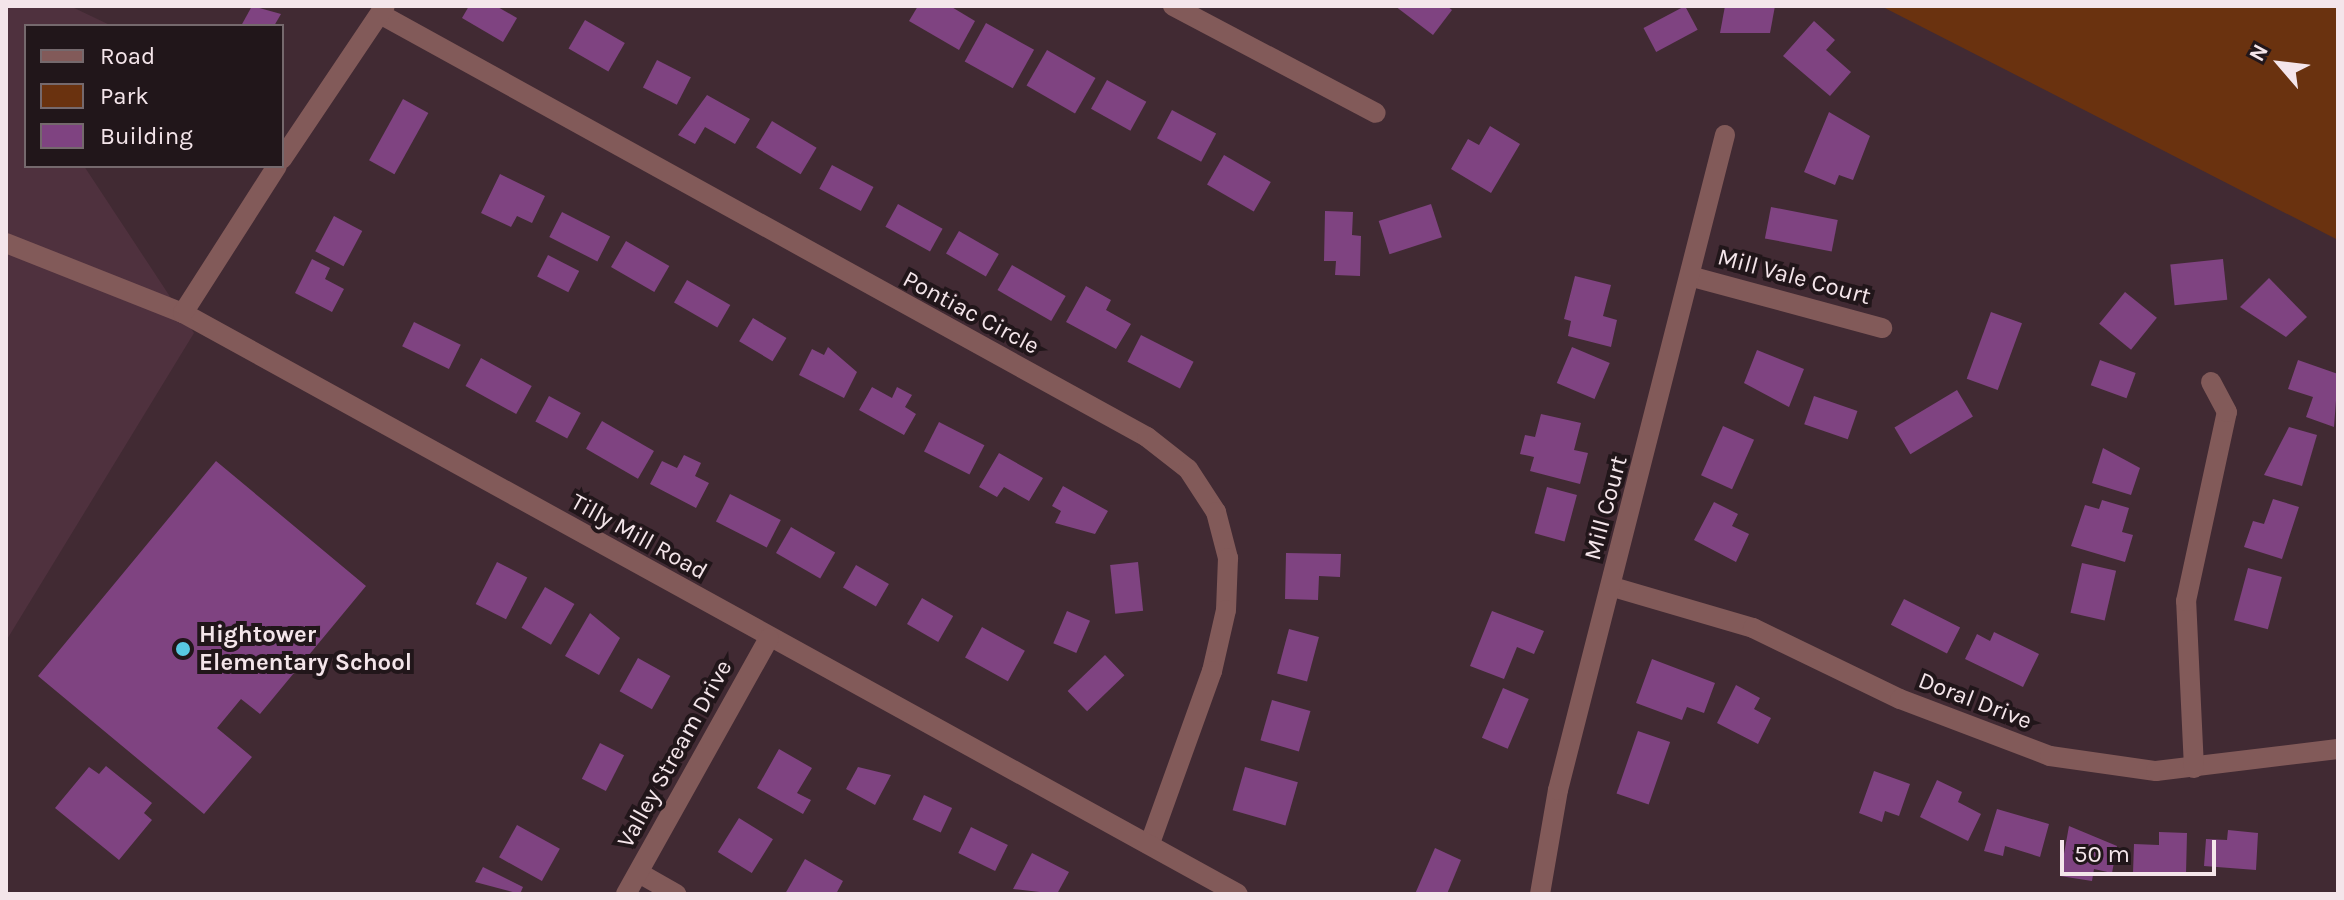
<!DOCTYPE html>
<html>
<head>
<meta charset="utf-8">
<style>
  body { margin:0 }
  #map { position:relative; width:2344px; height:900px; overflow:hidden; background:#412a33; font-family:Karla,sans-serif }
  div>[style] { position:absolute }
  .built>* { inset:0; background:#4f313e }
  .green>* { inset:0; background:#6a320f }
  .building>* { inset:0; background:#7f4381; transform-origin:0 0 }
  .minor>* { height:20px; margin:-10px; padding:0 10px; transform-origin:10px; border-radius:10px; background:#825a59 }
  .dots>* { width:22px; height:22px; translate:-50% -50%; box-sizing:border-box; border:4px solid #21161a; border-radius:50% }
  span { translate:-50% -50%; white-space:nowrap; text-align:center; line-height:1.15; -webkit-text-stroke:8px #21161a; paint-order:stroke }
  .street-label { font-size:24px; color:#f4e5ea }
  .poi-label { font-size:24px; color:#f4e5ea; font-weight:700 }
  .left { translate:0 -50%; text-align:left }
  .frame { position:absolute; inset:0; border:8px solid #f4e5ea; pointer-events:none }
  .legend { position:absolute; left:24px; top:24px; width:260px; height:144px; box-sizing:border-box; background:#21161a; border:2px solid #75696d; margin:0; padding:10px 14px; list-style:none; font-size:24px; color:#f4e5ea }
  .legend li { display:flex; align-items:center; gap:16px; height:40px }
  .legend b { width:40px; border:2px solid #75696d }
  .north { position:absolute; left:2240px; top:24px; width:80px; height:80px; -webkit-text-stroke:6px #21161a; paint-order:stroke; rotate:298deg; font-size:22px; font-weight:700; line-height:32px; text-align:center; color:#f4e5ea }
  .north::after { content:''; display:block; margin:auto; width:28px; height:36px; background:#f4e5ea; clip-path:polygon(50% 0,100% 100%,50% 72%,0 100%) }
  .scale { position:absolute; left:2060px; top:840px; width:156px; height:36px; box-sizing:border-box; border:4px solid #f4e5ea; border-top:0; padding-left:10px; font-size:24px; line-height:28px; white-space:nowrap; color:#f4e5ea; -webkit-text-stroke:6px #21161a; paint-order:stroke }
</style>
</head>
<body>
<div id="map">
  <div class="built">
    <i style="clip-path:polygon(6px 6px,70px 6px,112px 26px,26px 26px,26px 166px,84px 166px,194px 333px,6px 641px)"></i>
  </div>
  <div class="green">
    <i style="clip-path:polygon(1881px 6px,2338px 6px,2338px 240px)"></i>
  </div>
  <div class="building">
    <i style="clip-path:polygon(252px 6px,281px 14px,274px 26px,241px 26px)"></i>
    <i style="clip-path:polygon(469px 6px,496px 6px,517px 18px,503px 42px,462px 18px)"></i>
    <i style="clip-path:polygon(918px 6px,950px 6px,975px 21px,959px 50px,909px 21px)"></i>
    <i style="clip-path:polygon(1395px 6px,1447px 6px,1452px 10px,1433px 35px)"></i>
    <i style="left:1685px;top:6px;width:27px;height:47px;rotate:62deg"></i>
    <i style="clip-path:polygon(1725px 6px,1775px 6px,1770px 33px,1720px 33px)"></i>
    <i style="left:585px;top:20px;width:46px;height:33px;rotate:30deg"></i>
    <i style="clip-path:polygon(1814px 21px,1835px 40px,1826px 50px,1851px 72px,1830px 96px,1783px 56px)"></i>
    <i style="left:986px;top:23px;width:55px;height:44px;rotate:29deg"></i>
    <i style="left:1047px;top:50px;width:56px;height:41px;rotate:30deg"></i>
    <i style="left:657px;top:60px;width:38px;height:31px;rotate:27deg"></i>
    <i style="left:1107px;top:80px;width:45px;height:33px;rotate:29deg"></i>
    <i style="clip-path:polygon(707px 95px,750px 119px,735px 144px,705px 127px,695px 144px,678px 135px)"></i>
    <i style="left:403px;top:99px;width:29px;height:70px;rotate:29deg"></i>
    <i style="left:1172px;top:110px;width:50px;height:32px;rotate:28deg"></i>
    <i style="clip-path:polygon(1829px 112px,1870px 136px,1853px 180px,1839px 175px,1835px 185px,1804px 172px)"></i>
    <i style="left:772px;top:121px;width:52px;height:31px;rotate:31deg"></i>
    <i style="clip-path:polygon(1490px 126px,1520px 144px,1491px 193px,1451px 169px,1468px 139px,1479px 145px)"></i>
    <i style="left:1224px;top:155px;width:54px;height:34px;rotate:30deg"></i>
    <i style="left:832px;top:165px;width:47px;height:27px;rotate:28deg"></i>
    <i style="clip-path:polygon(500px 174px,545px 196px,532px 223px,517px 216px,511px 227px,481px 213px)"></i>
    <i style="left:898px;top:204px;width:51px;height:26px;rotate:29deg"></i>
    <i style="left:1431px;top:204px;width:35px;height:55px;rotate:72deg"></i>
    <i style="left:1771px;top:207px;width:68px;height:32px;rotate:11deg"></i>
    <i style="clip-path:polygon(1325px 211px,1353px 212px,1352px 235px,1361px 236px,1360px 276px,1335px 275px,1336px 261px,1324px 261px)"></i>
    <i style="left:562px;top:212px;width:54px;height:28px;rotate:27deg"></i>
    <i style="left:334px;top:216px;width:32px;height:40px;rotate:28deg"></i>
    <i style="left:959px;top:231px;width:46px;height:26px;rotate:30deg"></i>
    <i style="left:626px;top:241px;width:50px;height:30px;rotate:30deg"></i>
    <i style="left:548px;top:255px;width:35px;height:24px;rotate:27deg"></i>
    <i style="clip-path:polygon(312px 259px,330px 268px,325px 279px,344px 289px,332px 312px,295px 293px)"></i>
    <i style="left:2223px;top:259px;width:41px;height:53px;rotate:84deg"></i>
    <i style="left:1012px;top:265px;width:62px;height:29px;rotate:30deg"></i>
    <i style="clip-path:polygon(1575px 276px,1611px 285px,1603px 316px,1617px 320px,1611px 347px,1568px 336px,1571px 321px,1564px 319px)"></i>
    <i style="clip-path:polygon(2269px 278px,2307px 317px,2286px 337px,2240px 307px)"></i>
    <i style="left:687px;top:280px;width:50px;height:26px;rotate:30deg"></i>
    <i style="clip-path:polygon(1086px 286px,1111px 300px,1106px 310px,1131px 324px,1116px 349px,1066px 322px)"></i>
    <i style="left:2125px;top:292px;width:41px;height:41px;rotate:39deg"></i>
    <i style="left:1991px;top:312px;width:33px;height:71px;rotate:20deg"></i>
    <i style="left:753px;top:318px;width:39px;height:27px;rotate:31deg"></i>
    <i style="left:414px;top:322px;width:52px;height:27px;rotate:26deg"></i>
    <i style="left:1141px;top:335px;width:59px;height:30px;rotate:27deg"></i>
    <i style="clip-path:polygon(828px 347px,857px 372px,844px 398px,799px 375px,812px 349px,824px 355px)"></i>
    <i style="left:1572px;top:347px;width:41px;height:39px;rotate:23deg"></i>
    <i style="clip-path:polygon(1757px 350px,1804px 369px,1789px 407px,1744px 383px)"></i>
    <i style="left:481px;top:358px;width:58px;height:32px;rotate:29deg"></i>
    <i style="left:2100px;top:360px;width:38px;height:27px;rotate:20deg"></i>
    <i style="clip-path:polygon(2298px 360px,2338px 374px,2334px 427px,2306px 417px,2313px 397px,2288px 389px)"></i>
    <i style="clip-path:polygon(872px 387px,892px 398px,897px 387px,912px 395px,905px 407px,916px 414px,904px 435px,859px 410px)"></i>
    <i style="left:1957px;top:390px;width:31px;height:73px;rotate:59deg"></i>
    <i style="left:549px;top:396px;width:36px;height:29px;rotate:28deg"></i>
    <i style="left:1814px;top:396px;width:46px;height:30px;rotate:19deg"></i>
    <i style="clip-path:polygon(1541px 414px,1581px 423px,1574px 450px,1588px 453px,1580px 484px,1530px 471px,1534px 457px,1520px 454px,1525px 435px,1535px 437px)"></i>
    <i style="left:602px;top:421px;width:60px;height:32px;rotate:30deg"></i>
    <i style="left:939px;top:422px;width:51px;height:33px;rotate:27deg"></i>
    <i style="left:1723px;top:426px;width:34px;height:54px;rotate:24deg"></i>
    <i style="clip-path:polygon(2289px 427px,2317px 435px,2302px 486px,2264px 475px)"></i>
    <i style="clip-path:polygon(2103px 448px,2140px 468px,2131px 495px,2092px 483px)"></i>
    <i style="clip-path:polygon(999px 453px,1043px 478px,1029px 501px,1004px 487px,997px 497px,979px 487px)"></i>
    <i style="clip-path:polygon(684px 455px,701px 463px,695px 476px,709px 483px,696px 508px,650px 484px,662px 461px,677px 468px)"></i>
    <i style="clip-path:polygon(216px 461px,366px 586px,260px 714px,241px 699px,217px 728px,252px 757px,204px 814px,38px 676px)"></i>
    <i style="clip-path:polygon(1063px 486px,1108px 511px,1095px 534px,1055px 523px,1061px 511px,1052px 506px)"></i>
    <i style="left:1547px;top:487px;width:31px;height:48px;rotate:15deg"></i>
    <i style="left:730px;top:494px;width:57px;height:31px;rotate:27deg"></i>
    <i style="clip-path:polygon(2273px 499px,2299px 507px,2282px 559px,2244px 547px,2253px 521px,2264px 524px)"></i>
    <i style="clip-path:polygon(2102px 500px,2129px 508px,2122px 532px,2133px 535px,2125px 562px,2071px 546px,2085px 505px,2099px 509px)"></i>
    <i style="clip-path:polygon(1714px 502px,1738px 514px,1732px 526px,1749px 534px,1736px 562px,1694px 540px)"></i>
    <i style="left:791px;top:527px;width:51px;height:30px;rotate:30deg"></i>
    <i style="clip-path:polygon(1286px 553px,1341px 554px,1340px 577px,1319px 576px,1318px 600px,1285px 599px)"></i>
    <i style="left:497px;top:562px;width:34px;height:47px;rotate:27deg"></i>
    <i style="left:1138px;top:562px;width:49px;height:28px;rotate:84deg"></i>
    <i style="left:2082px;top:563px;width:35px;height:51px;rotate:13deg"></i>
    <i style="left:856px;top:565px;width:38px;height:26px;rotate:30deg"></i>
    <i style="left:2248px;top:568px;width:35px;height:54px;rotate:15deg"></i>
    <i style="left:545px;top:587px;width:34px;height:47px;rotate:30deg"></i>
    <i style="left:922px;top:598px;width:36px;height:30px;rotate:30deg"></i>
    <i style="left:1904px;top:599px;width:63px;height:29px;rotate:27deg"></i>
    <i style="left:1067px;top:611px;width:25px;height:35px;rotate:23deg"></i>
    <i style="clip-path:polygon(1492px 611px,1544px 631px,1534px 654px,1517px 647px,1504px 679px,1470px 666px)"></i>
    <i style="clip-path:polygon(590px 613px,620px 638px,599px 675px,565px 656px)"></i>
    <i style="left:982px;top:627px;width:49px;height:35px;rotate:29deg"></i>
    <i style="left:1289px;top:629px;width:31px;height:46px;rotate:15deg"></i>
    <i style="clip-path:polygon(1994px 632px,2039px 654px,2023px 687px,1965px 659px,1977px 634px,1990px 641px)"></i>
    <i style="left:1105px;top:655px;width:28px;height:52px;rotate:46deg"></i>
    <i style="left:638px;top:658px;width:37px;height:38px;rotate:29deg"></i>
    <i style="clip-path:polygon(1652px 659px,1715px 683px,1704px 713px,1687px 707px,1682px 720px,1636px 703px)"></i>
    <i style="clip-path:polygon(1736px 685px,1760px 698px,1754px 709px,1771px 718px,1758px 744px,1717px 723px)"></i>
    <i style="left:1503px;top:688px;width:28px;height:54px;rotate:23deg"></i>
    <i style="left:1272px;top:700px;width:40px;height:42px;rotate:16deg"></i>
    <i style="left:1638px;top:731px;width:34px;height:66px;rotate:19deg"></i>
    <i style="left:600px;top:743px;width:27px;height:40px;rotate:27deg"></i>
    <i style="clip-path:polygon(779px 749px,812px 768px,797px 793px,811px 800px,803px 814px,757px 788px)"></i>
    <i style="clip-path:polygon(106px 766px,152px 803px,144px 813px,152px 820px,119px 860px,55px 808px,89px 767px,99px 774px)"></i>
    <i style="clip-path:polygon(858px 767px,891px 775px,875px 805px,846px 789px)"></i>
    <i style="left:1245px;top:767px;width:55px;height:45px;rotate:16deg"></i>
    <i style="clip-path:polygon(1874px 771px,1910px 784px,1899px 816px,1885px 811px,1882px 822px,1859px 813px)"></i>
    <i style="clip-path:polygon(1937px 780px,1962px 792px,1958px 802px,1981px 814px,1968px 841px,1920px 817px)"></i>
    <i style="left:924px;top:795px;width:31px;height:27px;rotate:25deg"></i>
    <i style="clip-path:polygon(1997px 809px,2049px 824px,2040px 857px,2005px 846px,2003px 856px,1984px 851px)"></i>
    <i style="left:739px;top:818px;width:40px;height:40px;rotate:32deg"></i>
    <i style="left:517px;top:825px;width:49px;height:37px;rotate:29deg"></i>
    <i style="clip-path:polygon(2069px 826px,2117px 846px,2112px 873px,2094px 869px,2092px 881px,2060px 876px)"></i>
    <i style="left:971px;top:827px;width:41px;height:29px;rotate:26deg"></i>
    <i style="clip-path:polygon(2228px 830px,2258px 833px,2256px 870px,2204px 866px,2206px 839px,2227px 840px)"></i>
    <i style="clip-path:polygon(2159px 832px,2187px 833px,2186px 874px,2133px 873px,2134px 844px,2159px 845px)"></i>
    <i style="clip-path:polygon(1435px 848px,1461px 860px,1447px 894px,1415px 894px)"></i>
    <i style="clip-path:polygon(1032px 853px,1069px 872px,1057px 894px,1013px 889px)"></i>
    <i style="clip-path:polygon(805px 859px,843px 881px,836px 894px,785px 894px)"></i>
    <i style="clip-path:polygon(483px 867px,523px 887px,520px 894px,475px 882px)"></i>
  </div>
  <div class="minor">
    <i style="left:1173px;top:6px;width:229px;rotate:27.8deg"></i>
    <i style="left:380px;top:14px;width:876px;rotate:28.88deg"></i>
    <i style="left:1147px;top:437px;width:52px;rotate:38deg"></i>
    <i style="left:1188px;top:469px;width:51px;rotate:56.9deg"></i>
    <i style="left:1216px;top:512px;width:48px;rotate:75.4deg"></i>
    <i style="left:1228px;top:558px;width:52px;rotate:92.2deg"></i>
    <i style="left:1226px;top:610px;width:63px;rotate:102.9deg"></i>
    <i style="left:1212px;top:671px;width:183px;rotate:109.8deg"></i>
    <i style="left:282px;top:159px;width:184px;rotate:-56.1deg"></i>
    <i style="left:6px;top:243px;width:190px;rotate:21.6deg"></i>
    <i style="left:183px;top:313px;width:1204px;rotate:28.84deg"></i>
    <i style="left:1693px;top:277px;width:196px;rotate:15.1deg"></i>
    <i style="left:183px;top:313px;width:174px;rotate:-57.4deg"></i>
    <i style="left:1613px;top:587px;width:146px;rotate:16.3deg"></i>
    <i style="left:1753px;top:628px;width:163px;rotate:25.8deg"></i>
    <i style="left:1900px;top:699px;width:160px;rotate:20.8deg"></i>
    <i style="left:2050px;top:756px;width:107px;rotate:8.1deg"></i>
    <i style="left:2156px;top:771px;width:183px;rotate:-6.9deg"></i>
    <i style="left:2194px;top:768px;width:167px;rotate:-92.7deg"></i>
    <i style="left:2186px;top:601px;width:193px;rotate:-77.8deg"></i>
    <i style="left:2227px;top:412px;width:34px;rotate:-118deg"></i>
    <i style="left:639px;top:873px;width:43px;rotate:29.6deg"></i>
    <i style="left:626px;top:894px;width:293px;rotate:-60.8deg"></i>
    <i style="left:1540px;top:894px;width:106px;rotate:-80.2deg"></i>
    <i style="left:1558px;top:790px;width:676px;rotate:-75.7deg"></i>
  </div>
  <div class="dots">
    <i style="left:183px;top:649px;background:#58c9e3"></i>
  </div>
  <div class="street-label">
    <span style="left:1794px;top:277px;rotate:15deg">Mill Vale Court</span>
    <span style="left:971px;top:313px;rotate:28deg">Pontiac Circle</span>
    <span style="left:1606px;top:508px;rotate:-75deg">Mill Court</span>
    <span style="left:639px;top:537px;rotate:29deg">Tilly Mill Road</span>
    <span style="left:1975px;top:701px;rotate:21deg">Doral Drive</span>
    <span style="left:675px;top:754px;rotate:-61deg">Valley Stream Drive</span>
  </div>
  <div class="poi-label">
    <span class="left" style="left:199px;top:649px">Hightower<br>Elementary School</span>
  </div>
  <div class="frame"></div>
  <ul class="legend">
  <li><b style="height:10px;background:#825a59"></b>Road</li>
  <li><b style="height:22px;background:#6a320f"></b>Park</li>
  <li><b style="height:22px;background:#7f4381"></b>Building</li>
  </ul>
  <div class="north">N</div>
  <div class="scale">50 m</div>
</div>
</body>
</html>
